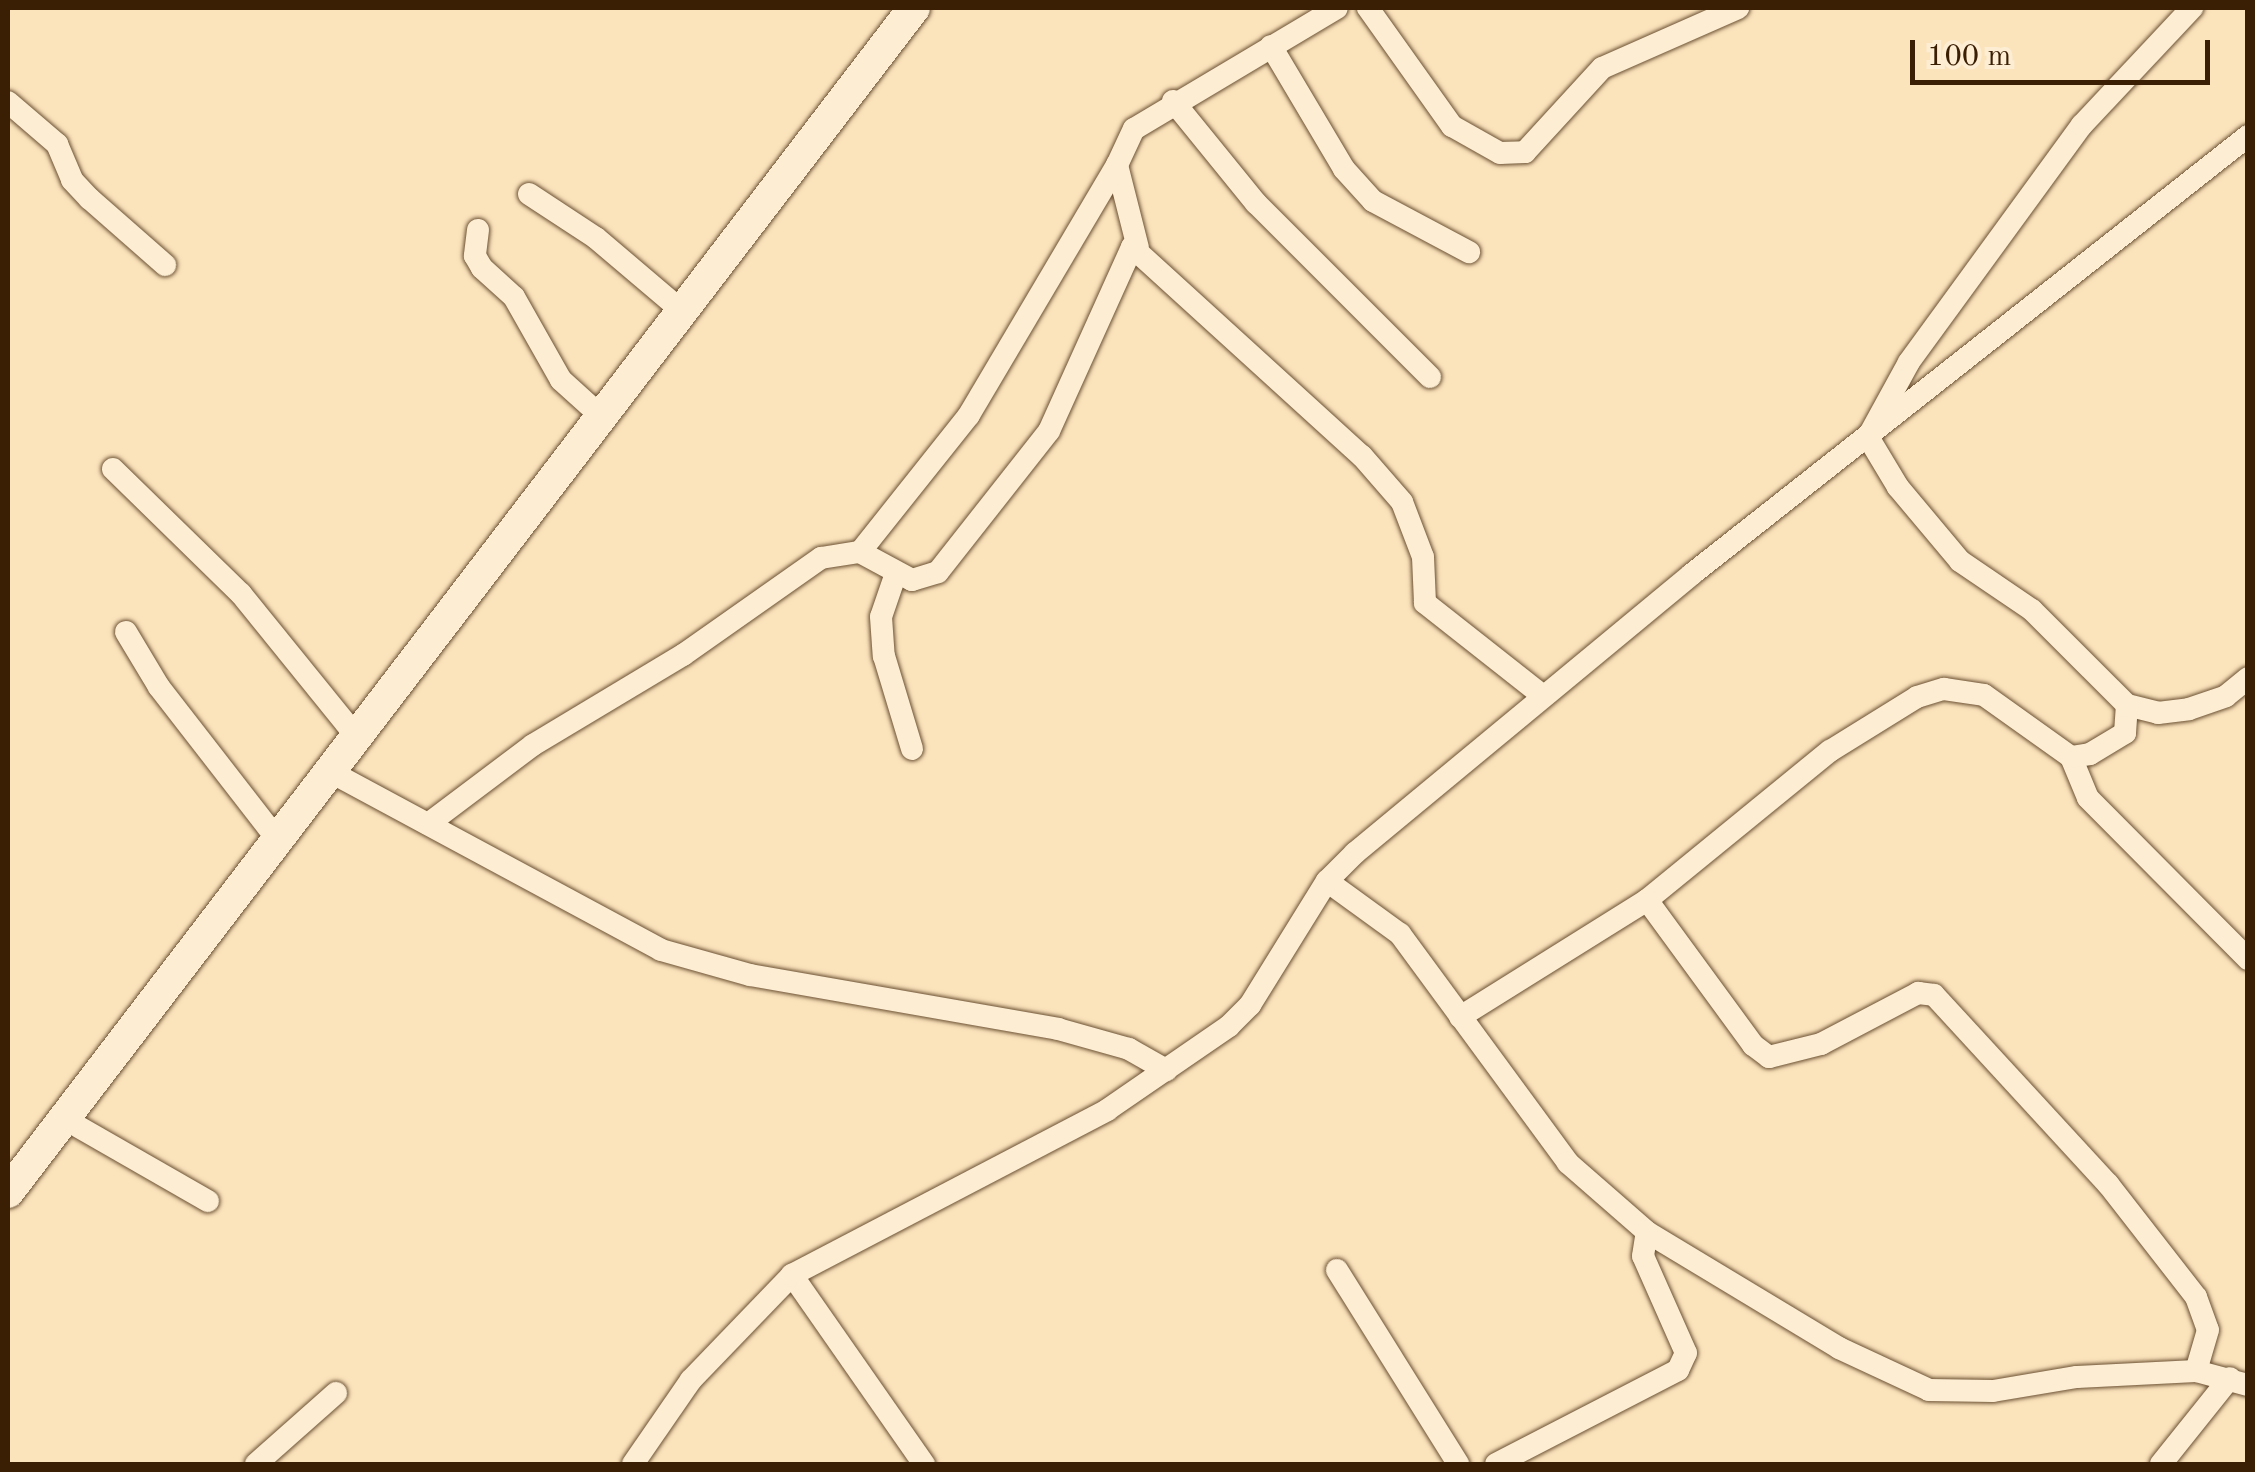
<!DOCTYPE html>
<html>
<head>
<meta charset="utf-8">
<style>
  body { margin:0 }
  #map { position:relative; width:2255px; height:1472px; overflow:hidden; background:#fbe3bc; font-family:"Old Standard TT",serif }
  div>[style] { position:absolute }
  .roads { filter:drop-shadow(0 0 2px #6b5032) drop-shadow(0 0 2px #6b5032) }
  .street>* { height:22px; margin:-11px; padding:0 11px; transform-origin:11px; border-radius:11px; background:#fcedd3 }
  .secondary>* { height:32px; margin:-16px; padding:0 16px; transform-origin:16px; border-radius:16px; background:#fcedd3 }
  span { translate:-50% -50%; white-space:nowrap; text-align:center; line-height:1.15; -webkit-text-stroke:8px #fcedd3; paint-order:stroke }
  .frame { position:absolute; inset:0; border:10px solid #3b1f04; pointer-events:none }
  .scale { position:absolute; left:1910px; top:40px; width:300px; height:45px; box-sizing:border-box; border:5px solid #3b1f04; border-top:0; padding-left:12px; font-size:30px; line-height:35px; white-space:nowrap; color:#3b1f04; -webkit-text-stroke:8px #fcedd3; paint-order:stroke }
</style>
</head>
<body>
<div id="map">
  <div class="roads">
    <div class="street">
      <i style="left:1368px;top:8px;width:145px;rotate:54.6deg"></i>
      <i style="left:1452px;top:126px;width:55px;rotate:29.4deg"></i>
      <i style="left:1500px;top:153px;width:25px;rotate:-2deg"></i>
      <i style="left:1525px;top:152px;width:114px;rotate:-47.5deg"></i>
      <i style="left:1602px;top:68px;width:149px;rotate:-23.8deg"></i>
      <i style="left:1271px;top:46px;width:143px;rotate:59.3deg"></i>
      <i style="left:1344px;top:169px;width:43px;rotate:47.8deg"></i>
      <i style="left:1373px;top:201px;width:109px;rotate:28deg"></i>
      <i style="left:1173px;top:101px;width:132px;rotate:50.9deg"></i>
      <i style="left:1256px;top:203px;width:246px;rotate:45deg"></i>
      <i style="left:8px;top:102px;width:65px;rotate:40.6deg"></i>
      <i style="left:57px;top:144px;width:39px;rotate:67deg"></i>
      <i style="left:72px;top:180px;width:26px;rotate:47deg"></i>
      <i style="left:90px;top:199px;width:100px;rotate:41.3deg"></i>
      <i style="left:529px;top:194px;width:80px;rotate:33.3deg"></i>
      <i style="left:596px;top:238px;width:113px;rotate:40.3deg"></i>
      <i style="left:478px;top:230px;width:26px;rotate:97deg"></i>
      <i style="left:475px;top:256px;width:14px;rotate:60deg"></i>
      <i style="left:482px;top:268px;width:43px;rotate:42.2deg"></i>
      <i style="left:514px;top:297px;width:95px;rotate:60.5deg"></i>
      <i style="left:561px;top:380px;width:55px;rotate:42.1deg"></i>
      <i style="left:1138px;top:248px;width:86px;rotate:-104.2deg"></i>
      <i style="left:1117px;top:165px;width:40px;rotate:-65deg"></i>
      <i style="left:1134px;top:129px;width:236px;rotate:-30.8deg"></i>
      <i style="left:113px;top:469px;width:179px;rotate:44.3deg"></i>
      <i style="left:241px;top:594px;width:184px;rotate:51deg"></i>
      <i style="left:860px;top:552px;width:175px;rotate:-51.5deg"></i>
      <i style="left:969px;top:415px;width:291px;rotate:-59.4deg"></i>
      <i style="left:895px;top:576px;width:43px;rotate:108.9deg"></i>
      <i style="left:881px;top:617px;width:39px;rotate:86deg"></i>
      <i style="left:884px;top:656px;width:97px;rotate:73.2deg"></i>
      <i style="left:126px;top:632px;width:64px;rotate:59deg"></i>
      <i style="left:159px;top:687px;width:191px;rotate:52.2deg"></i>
      <i style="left:2127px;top:705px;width:32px;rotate:14deg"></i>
      <i style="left:2158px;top:713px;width:31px;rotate:-7deg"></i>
      <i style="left:2189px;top:709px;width:39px;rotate:-19deg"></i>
      <i style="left:2226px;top:696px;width:28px;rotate:-39deg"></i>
      <i style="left:2071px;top:757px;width:44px;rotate:67.5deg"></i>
      <i style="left:2088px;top:798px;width:227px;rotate:45.2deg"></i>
      <i style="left:329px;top:771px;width:377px;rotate:28.3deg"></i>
      <i style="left:661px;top:950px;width:92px;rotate:15.7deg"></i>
      <i style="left:750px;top:975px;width:313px;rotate:9.9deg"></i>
      <i style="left:1058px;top:1029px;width:74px;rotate:15.7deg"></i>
      <i style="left:1129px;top:1049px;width:43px;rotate:29.6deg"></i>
      <i style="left:428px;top:824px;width:131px;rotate:-37deg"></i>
      <i style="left:533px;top:745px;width:175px;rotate:-31deg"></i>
      <i style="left:683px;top:655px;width:169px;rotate:-35.1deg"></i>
      <i style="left:821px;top:558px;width:39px;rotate:-9deg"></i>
      <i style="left:860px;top:552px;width:59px;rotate:28.3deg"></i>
      <i style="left:912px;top:580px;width:27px;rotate:-17deg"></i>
      <i style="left:938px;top:572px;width:179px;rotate:-51.8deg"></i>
      <i style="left:1049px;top:431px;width:202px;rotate:-65.7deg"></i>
      <i style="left:1132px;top:247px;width:311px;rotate:42.3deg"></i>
      <i style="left:1362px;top:456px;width:61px;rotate:49deg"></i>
      <i style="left:1402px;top:502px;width:59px;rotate:69.1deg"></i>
      <i style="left:1423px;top:557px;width:46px;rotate:87.5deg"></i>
      <i style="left:1425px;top:603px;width:150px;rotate:38.2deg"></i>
      <i style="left:1327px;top:881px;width:90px;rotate:36deg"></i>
      <i style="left:1400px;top:934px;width:284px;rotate:53.7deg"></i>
      <i style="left:1568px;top:1163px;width:105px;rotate:41.1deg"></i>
      <i style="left:1647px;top:1232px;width:224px;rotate:31.1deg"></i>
      <i style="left:1839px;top:1348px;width:99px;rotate:25deg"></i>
      <i style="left:1929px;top:1390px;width:64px;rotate:0.9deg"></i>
      <i style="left:1993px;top:1391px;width:85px;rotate:-9.5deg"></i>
      <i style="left:2077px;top:1377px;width:119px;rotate:-2.9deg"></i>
      <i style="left:2196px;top:1371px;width:54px;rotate:15.1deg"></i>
      <i style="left:1647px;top:900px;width:236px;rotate:-39.2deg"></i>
      <i style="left:1830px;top:751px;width:102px;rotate:-31.8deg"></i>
      <i style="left:1917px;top:697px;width:28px;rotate:-17deg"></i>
      <i style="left:1944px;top:689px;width:40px;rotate:8.5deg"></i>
      <i style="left:1984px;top:695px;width:107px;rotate:35.5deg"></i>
      <i style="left:2071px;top:757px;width:19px;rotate:-9deg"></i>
      <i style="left:2090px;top:754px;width:41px;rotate:-31deg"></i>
      <i style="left:2125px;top:733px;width:28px;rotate:-86deg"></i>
      <i style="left:2127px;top:705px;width:134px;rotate:-135deg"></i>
      <i style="left:2032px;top:610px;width:87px;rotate:-145.8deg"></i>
      <i style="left:1960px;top:561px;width:97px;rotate:-130deg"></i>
      <i style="left:1898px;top:487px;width:58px;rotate:-121deg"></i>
      <i style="left:1868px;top:437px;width:85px;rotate:-61.3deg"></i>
      <i style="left:1909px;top:362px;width:293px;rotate:-53.9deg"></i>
      <i style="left:2082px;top:125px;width:161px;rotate:-46.8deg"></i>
      <i style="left:1460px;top:1017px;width:221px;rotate:-32deg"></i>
      <i style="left:1647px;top:900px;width:180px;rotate:53.8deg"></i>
      <i style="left:1753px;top:1045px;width:20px;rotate:37deg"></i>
      <i style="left:1769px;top:1057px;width:54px;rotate:-14deg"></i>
      <i style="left:1821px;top:1044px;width:110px;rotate:-27.7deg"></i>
      <i style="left:1918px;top:993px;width:16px;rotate:7deg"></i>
      <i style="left:1934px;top:995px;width:257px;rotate:47.4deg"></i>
      <i style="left:2108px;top:1184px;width:143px;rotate:52.1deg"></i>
      <i style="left:2196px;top:1297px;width:35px;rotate:70deg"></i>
      <i style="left:2208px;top:1330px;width:43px;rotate:106.3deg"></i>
      <i style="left:63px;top:1118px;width:167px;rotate:29.8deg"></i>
      <i style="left:1337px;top:1270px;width:229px;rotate:58deg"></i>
      <i style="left:792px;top:1275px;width:231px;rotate:55.1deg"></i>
      <i style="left:256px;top:1464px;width:107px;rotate:-41.6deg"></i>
      <i style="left:633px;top:1464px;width:102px;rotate:-55.4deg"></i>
      <i style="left:691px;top:1380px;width:146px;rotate:-46.1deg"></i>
      <i style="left:792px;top:1275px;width:356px;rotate:-27.6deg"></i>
      <i style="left:1107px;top:1110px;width:148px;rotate:-34.5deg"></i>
      <i style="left:1229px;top:1026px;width:30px;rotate:-45deg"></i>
      <i style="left:1250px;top:1005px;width:146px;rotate:-58.2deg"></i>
      <i style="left:1327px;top:881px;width:40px;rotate:-45deg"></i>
      <i style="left:1355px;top:853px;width:438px;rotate:-39.6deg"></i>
      <i style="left:1692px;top:574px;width:708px;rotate:-38.23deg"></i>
      <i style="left:1496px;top:1464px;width:205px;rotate:-27.3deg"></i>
      <i style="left:1678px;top:1370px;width:19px;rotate:-65deg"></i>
      <i style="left:1686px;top:1353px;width:106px;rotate:-113.9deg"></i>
      <i style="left:1643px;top:1256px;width:24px;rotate:-81deg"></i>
      <i style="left:2161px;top:1464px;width:110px;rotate:-51.3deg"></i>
    </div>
    <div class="secondary">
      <i style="left:8px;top:1192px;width:1491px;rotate:-52.58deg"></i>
    </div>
  </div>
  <div class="frame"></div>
  <div class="scale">100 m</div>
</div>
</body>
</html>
